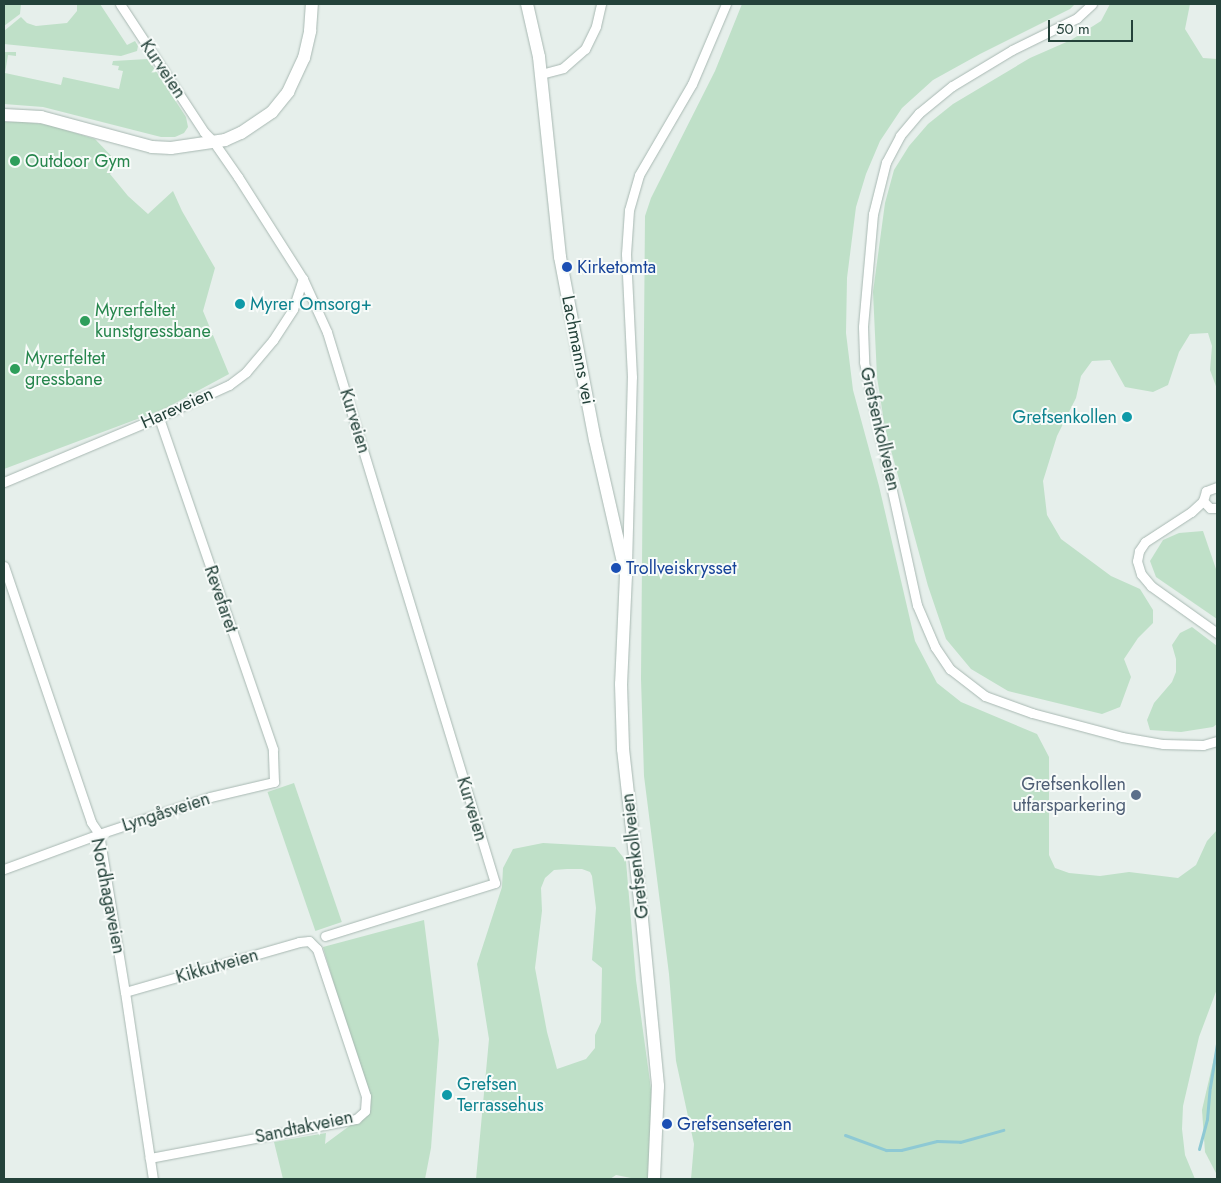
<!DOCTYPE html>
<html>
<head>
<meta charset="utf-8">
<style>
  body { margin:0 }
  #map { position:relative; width:1221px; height:1183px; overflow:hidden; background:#e6efeb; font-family:Jost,sans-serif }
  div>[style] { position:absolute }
  .green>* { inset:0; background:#bfe0c8; transform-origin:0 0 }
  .stream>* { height:3px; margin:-1.5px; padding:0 1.5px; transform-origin:1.5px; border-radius:1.5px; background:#8ec9d4 }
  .roads { filter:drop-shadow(0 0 1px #a8b8b2) drop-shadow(0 0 1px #a8b8b2) }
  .street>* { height:9px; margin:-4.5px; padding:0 4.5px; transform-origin:4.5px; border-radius:4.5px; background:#fff }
  .secondary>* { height:12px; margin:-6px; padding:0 6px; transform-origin:6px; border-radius:6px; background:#fff }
  .dots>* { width:14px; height:14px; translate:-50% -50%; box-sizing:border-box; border:2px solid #f7fbf9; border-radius:50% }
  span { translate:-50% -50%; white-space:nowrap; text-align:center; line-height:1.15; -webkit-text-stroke:4px #f7fbf9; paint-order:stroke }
  .street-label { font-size:18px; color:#24423a }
  .leisure-label { font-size:18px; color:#27864d }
  .left { translate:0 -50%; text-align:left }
  .transit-label { font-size:18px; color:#164399 }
  .culture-label { font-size:18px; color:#0d838f }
  .right { translate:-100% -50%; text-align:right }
  .service-label { font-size:18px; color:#4e5e75 }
  .frame { position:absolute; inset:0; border:5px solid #24423a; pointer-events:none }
  .scale { position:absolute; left:1048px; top:20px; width:85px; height:22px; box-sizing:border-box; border:2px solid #24423a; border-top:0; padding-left:6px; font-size:15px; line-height:18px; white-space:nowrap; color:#24423a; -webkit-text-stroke:4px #f7fbf9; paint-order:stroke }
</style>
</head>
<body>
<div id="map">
  <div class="green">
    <i style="clip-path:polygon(4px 4px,21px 4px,20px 14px,4px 26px)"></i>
    <i style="clip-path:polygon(77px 4px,100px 4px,127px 45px,135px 41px,138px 46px,137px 51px,121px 56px,4px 44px,4px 31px,21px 17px,27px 23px,36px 26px,67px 23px,77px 11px)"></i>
    <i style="clip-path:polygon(742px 4px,1075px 4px,1070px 9px,980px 54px,933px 80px,902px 108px,880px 141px,866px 174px,856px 207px,847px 278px,846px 333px,853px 390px,879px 486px,915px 641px,937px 683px,961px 702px,1037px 734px,1049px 757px,1049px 855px,1055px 868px,1069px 873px,1100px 876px,1129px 872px,1178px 878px,1196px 865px,1207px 841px,1217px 830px,1217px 989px,1199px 1037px,1183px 1106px,1182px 1129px,1185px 1155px,1195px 1179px,691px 1179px,694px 1144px,676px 1061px,669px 974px,644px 776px,641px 679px,645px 216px,651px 198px,715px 71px)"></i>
    <i style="clip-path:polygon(1110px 4px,1190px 4px,1185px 29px,1203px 58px,1217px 59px,1217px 389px,1210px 370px,1212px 346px,1208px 333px,1190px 334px,1179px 352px,1168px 385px,1153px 392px,1125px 387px,1110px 360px,1092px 361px,1081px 376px,1076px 398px,1057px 436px,1043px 481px,1047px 515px,1061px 539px,1111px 576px,1140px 589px,1153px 610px,1153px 623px,1138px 638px,1124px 659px,1131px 677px,1120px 707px,1102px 714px,1008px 691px,971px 669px,946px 639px,928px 586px,885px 428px,877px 377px,873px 292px,885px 203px,894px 170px,909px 146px,928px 124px,953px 104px,1030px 58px,1071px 40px,1101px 21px)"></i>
    <i style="clip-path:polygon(4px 52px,16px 52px,16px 56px,8px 55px,5px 73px,61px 85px,63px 77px,119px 89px,123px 71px,118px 70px,119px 66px,112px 65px,113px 61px,148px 59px,186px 117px,188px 127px,184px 133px,175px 137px,161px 137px,43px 107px,4px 104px)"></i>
    <i style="clip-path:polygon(4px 122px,26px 122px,49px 125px,95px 139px,118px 163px,110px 174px,128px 196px,148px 214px,173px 191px,182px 211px,215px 268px,203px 311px,229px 374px,164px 409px,4px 469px)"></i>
    <i style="clip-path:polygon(1203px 531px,1217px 572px,1217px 619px,1156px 577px,1150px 561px,1163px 540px,1179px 533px)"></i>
    <i style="clip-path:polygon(1192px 627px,1217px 646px,1217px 724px,1213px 727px,1181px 732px,1150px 730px,1147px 720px,1154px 703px,1172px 682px,1176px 672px,1176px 659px,1172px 645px,1180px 633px)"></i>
    <i style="left:294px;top:783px;width:147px;height:28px;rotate:71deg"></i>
    <i style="clip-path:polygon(evenodd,543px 843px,615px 847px,626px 861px,636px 980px,651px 1089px,653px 1179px,636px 1179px,616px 1175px,610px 1179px,476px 1179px,489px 1039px,477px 964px,502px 887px,503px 868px,513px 849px,543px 843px,567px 869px,582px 869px,590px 872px,592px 876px,596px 908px,592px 960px,602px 968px,601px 1022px,595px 1035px,595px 1048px,586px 1059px,557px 1069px,547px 1032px,535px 968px,542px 911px,541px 888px,545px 878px,554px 870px,567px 869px)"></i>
    <i style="clip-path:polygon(424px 920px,439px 1040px,431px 1148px,425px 1179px,283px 1179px,274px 1142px,326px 1133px,325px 1144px,371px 1110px,323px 947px)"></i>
    <i style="clip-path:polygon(1217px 1045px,1217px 1175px,1205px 1152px,1202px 1110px)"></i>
  </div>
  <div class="stream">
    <i style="left:845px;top:1135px;width:44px;rotate:20.1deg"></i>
    <i style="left:886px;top:1150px;width:15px"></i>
    <i style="left:901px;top:1150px;width:37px;rotate:-14deg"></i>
    <i style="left:937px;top:1141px;width:23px;rotate:2deg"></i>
    <i style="left:960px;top:1142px;width:45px;rotate:-15.6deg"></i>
    <i style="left:1199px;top:1149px;width:31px;rotate:-75deg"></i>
    <i style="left:1207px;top:1119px;width:32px;rotate:-85deg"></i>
    <i style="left:1210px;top:1087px;width:44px;rotate:-80.8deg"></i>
  </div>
  <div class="roads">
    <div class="street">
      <i style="left:120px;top:4px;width:153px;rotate:56.7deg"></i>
      <i style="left:204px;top:132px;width:13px;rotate:45deg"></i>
      <i style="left:213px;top:141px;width:44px;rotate:55.2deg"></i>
      <i style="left:238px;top:177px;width:121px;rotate:57.5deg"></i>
      <i style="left:303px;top:279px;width:58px;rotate:65.6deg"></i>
      <i style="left:327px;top:332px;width:576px;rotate:73.04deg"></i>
      <i style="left:495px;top:883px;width:178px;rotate:162.7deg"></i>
      <i style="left:1092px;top:4px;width:21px;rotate:137deg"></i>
      <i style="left:1077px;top:18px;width:72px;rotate:153.8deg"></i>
      <i style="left:1012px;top:50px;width:70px;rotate:149deg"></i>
      <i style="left:952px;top:86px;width:43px;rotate:140.7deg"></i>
      <i style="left:919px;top:113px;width:30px;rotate:130deg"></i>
      <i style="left:900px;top:136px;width:30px;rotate:118deg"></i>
      <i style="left:886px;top:162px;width:54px;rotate:104deg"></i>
      <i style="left:873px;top:214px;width:113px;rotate:95.1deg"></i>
      <i style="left:863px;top:327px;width:35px;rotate:88deg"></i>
      <i style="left:864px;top:362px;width:249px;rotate:77.7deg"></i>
      <i style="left:917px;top:605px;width:46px;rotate:66.8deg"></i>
      <i style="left:935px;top:647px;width:27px;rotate:56deg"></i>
      <i style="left:950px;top:669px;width:44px;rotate:37.6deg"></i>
      <i style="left:985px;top:696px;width:50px;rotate:19.9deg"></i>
      <i style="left:1032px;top:713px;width:93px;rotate:14.9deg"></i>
      <i style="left:1122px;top:737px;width:42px;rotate:9.7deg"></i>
      <i style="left:1163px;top:744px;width:40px;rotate:1.4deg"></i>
      <i style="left:1203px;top:745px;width:15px;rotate:-16deg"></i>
      <i style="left:541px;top:74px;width:23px;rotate:-15deg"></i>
      <i style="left:563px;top:68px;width:29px;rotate:-41deg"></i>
      <i style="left:585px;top:49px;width:25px;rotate:-64deg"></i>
      <i style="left:596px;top:26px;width:23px;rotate:-77deg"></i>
      <i style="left:4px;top:482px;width:168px;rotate:-22.8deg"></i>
      <i style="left:159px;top:417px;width:77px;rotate:-24.6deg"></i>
      <i style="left:229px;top:385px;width:21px;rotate:-37deg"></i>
      <i style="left:246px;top:372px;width:42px;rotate:-49.8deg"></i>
      <i style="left:273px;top:340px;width:37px;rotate:-57deg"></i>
      <i style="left:293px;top:309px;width:32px;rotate:-72deg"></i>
      <i style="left:1217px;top:487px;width:12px;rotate:160deg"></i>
      <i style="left:1206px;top:491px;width:10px;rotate:107deg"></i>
      <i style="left:1203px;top:501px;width:16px;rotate:137deg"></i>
      <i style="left:1191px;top:512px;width:55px;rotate:146.9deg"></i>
      <i style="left:1145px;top:542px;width:11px;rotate:124deg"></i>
      <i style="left:1139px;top:551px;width:10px;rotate:101deg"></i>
      <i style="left:1137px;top:561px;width:14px;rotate:73deg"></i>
      <i style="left:1141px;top:574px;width:16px;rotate:50deg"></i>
      <i style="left:1151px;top:586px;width:81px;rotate:35.5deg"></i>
      <i style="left:1203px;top:501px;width:10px;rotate:45deg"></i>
      <i style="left:1210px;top:508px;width:7px"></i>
      <i style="left:627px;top:565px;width:188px;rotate:-88.5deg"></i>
      <i style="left:632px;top:377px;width:123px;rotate:-92.8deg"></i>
      <i style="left:626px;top:254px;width:44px;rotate:-86.1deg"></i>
      <i style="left:629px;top:210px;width:36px;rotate:-74deg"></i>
      <i style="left:639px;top:175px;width:105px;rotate:-59.8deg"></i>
      <i style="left:692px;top:84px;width:87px;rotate:-67deg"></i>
      <i style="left:4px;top:566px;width:270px;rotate:71.2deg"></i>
      <i style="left:91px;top:822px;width:14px;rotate:56deg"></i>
      <i style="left:99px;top:834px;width:160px;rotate:80.7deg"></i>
      <i style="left:125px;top:992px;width:189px;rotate:81.5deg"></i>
      <i style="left:4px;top:869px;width:101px;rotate:-20.2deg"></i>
      <i style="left:99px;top:834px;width:117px;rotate:-18.4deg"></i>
      <i style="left:210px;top:797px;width:66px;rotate:-13.2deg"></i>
      <i style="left:274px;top:782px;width:33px;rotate:-92deg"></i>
      <i style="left:273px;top:749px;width:351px;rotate:-109deg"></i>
      <i style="left:125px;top:992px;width:181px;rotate:-16deg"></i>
      <i style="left:299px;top:942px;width:10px;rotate:-6deg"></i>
      <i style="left:309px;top:941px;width:11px;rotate:45deg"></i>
      <i style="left:317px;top:949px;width:155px;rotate:71.6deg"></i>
      <i style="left:366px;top:1096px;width:15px;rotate:94deg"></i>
      <i style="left:365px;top:1111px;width:12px;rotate:138deg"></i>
      <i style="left:356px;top:1119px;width:210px;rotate:169.3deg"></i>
    </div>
    <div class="secondary">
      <i style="left:527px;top:4px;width:54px;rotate:77.2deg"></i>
      <i style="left:539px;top:57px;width:201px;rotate:84deg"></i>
      <i style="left:560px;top:257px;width:186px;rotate:79.2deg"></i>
      <i style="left:595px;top:440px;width:139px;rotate:77.1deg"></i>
      <i style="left:626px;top:575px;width:109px;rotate:92.6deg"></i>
      <i style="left:621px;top:684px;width:65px;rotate:88.2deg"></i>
      <i style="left:623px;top:749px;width:171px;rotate:83.6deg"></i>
      <i style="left:642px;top:919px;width:168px;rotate:84.5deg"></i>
      <i style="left:658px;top:1086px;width:93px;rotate:92.5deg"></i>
      <i style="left:4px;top:115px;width:37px;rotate:3deg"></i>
      <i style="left:41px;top:117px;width:115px;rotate:15.1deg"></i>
      <i style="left:152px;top:147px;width:19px;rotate:3deg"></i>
      <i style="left:171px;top:148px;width:55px;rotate:-8.4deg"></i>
      <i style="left:225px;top:140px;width:17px;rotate:-24deg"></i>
      <i style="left:241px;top:133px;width:37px;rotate:-34deg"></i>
      <i style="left:272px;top:112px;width:26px;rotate:-51deg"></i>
      <i style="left:288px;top:92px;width:38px;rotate:-65deg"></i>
      <i style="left:304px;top:58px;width:28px;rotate:-77deg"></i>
      <i style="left:310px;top:31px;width:27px;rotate:-86deg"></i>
    </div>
  </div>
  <div class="dots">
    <i style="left:15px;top:161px;background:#2e9e5b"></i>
    <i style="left:567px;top:267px;background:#1a4fb4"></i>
    <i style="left:240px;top:304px;background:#0f9aa8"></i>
    <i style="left:85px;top:321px;background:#2e9e5b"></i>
    <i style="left:15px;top:369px;background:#2e9e5b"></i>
    <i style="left:1127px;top:417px;background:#0f9aa8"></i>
    <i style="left:616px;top:568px;background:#1a4fb4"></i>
    <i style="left:1136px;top:795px;background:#5c6f8a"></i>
    <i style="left:447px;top:1095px;background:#0f9aa8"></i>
    <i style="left:667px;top:1124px;background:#1a4fb4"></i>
  </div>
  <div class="street-label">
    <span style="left:163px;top:69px;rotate:56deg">Kurveien</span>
    <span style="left:578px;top:350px;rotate:79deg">Lachmanns vei</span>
    <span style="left:177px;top:408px;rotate:-24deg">Hareveien</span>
    <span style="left:355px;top:421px;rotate:73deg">Kurveien</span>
    <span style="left:880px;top:429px;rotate:77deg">Grefsenkollveien</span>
    <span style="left:221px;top:599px;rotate:71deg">Revefaret</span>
    <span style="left:472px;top:809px;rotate:73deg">Kurveien</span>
    <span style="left:166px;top:812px;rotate:-18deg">Lyngåsveien</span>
    <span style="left:635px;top:856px;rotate:-97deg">Grefsenkollveien</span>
    <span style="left:108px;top:896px;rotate:79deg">Nordhagaveien</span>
    <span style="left:217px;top:966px;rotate:-16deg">Kikkutveien</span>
    <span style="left:304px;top:1127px;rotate:-12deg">Sandtakveien</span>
  </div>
  <div class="leisure-label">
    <span class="left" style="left:25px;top:161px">Outdoor Gym</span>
    <span class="left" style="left:95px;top:321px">Myrerfeltet<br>kunstgressbane</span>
    <span class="left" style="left:25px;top:369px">Myrerfeltet<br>gressbane</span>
  </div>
  <div class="transit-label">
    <span class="left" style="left:577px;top:267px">Kirketomta</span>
    <span class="left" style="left:626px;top:568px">Trollveiskrysset</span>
    <span class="left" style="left:677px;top:1124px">Grefsenseteren</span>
  </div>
  <div class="culture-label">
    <span class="left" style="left:250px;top:304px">Myrer Omsorg+</span>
    <span class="right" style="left:1117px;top:417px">Grefsenkollen</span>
    <span class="left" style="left:457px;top:1095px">Grefsen<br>Terrassehus</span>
  </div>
  <div class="service-label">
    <span class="right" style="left:1126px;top:795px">Grefsenkollen<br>utfarsparkering</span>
  </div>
  <div class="frame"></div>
  <div class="scale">50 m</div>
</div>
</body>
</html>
